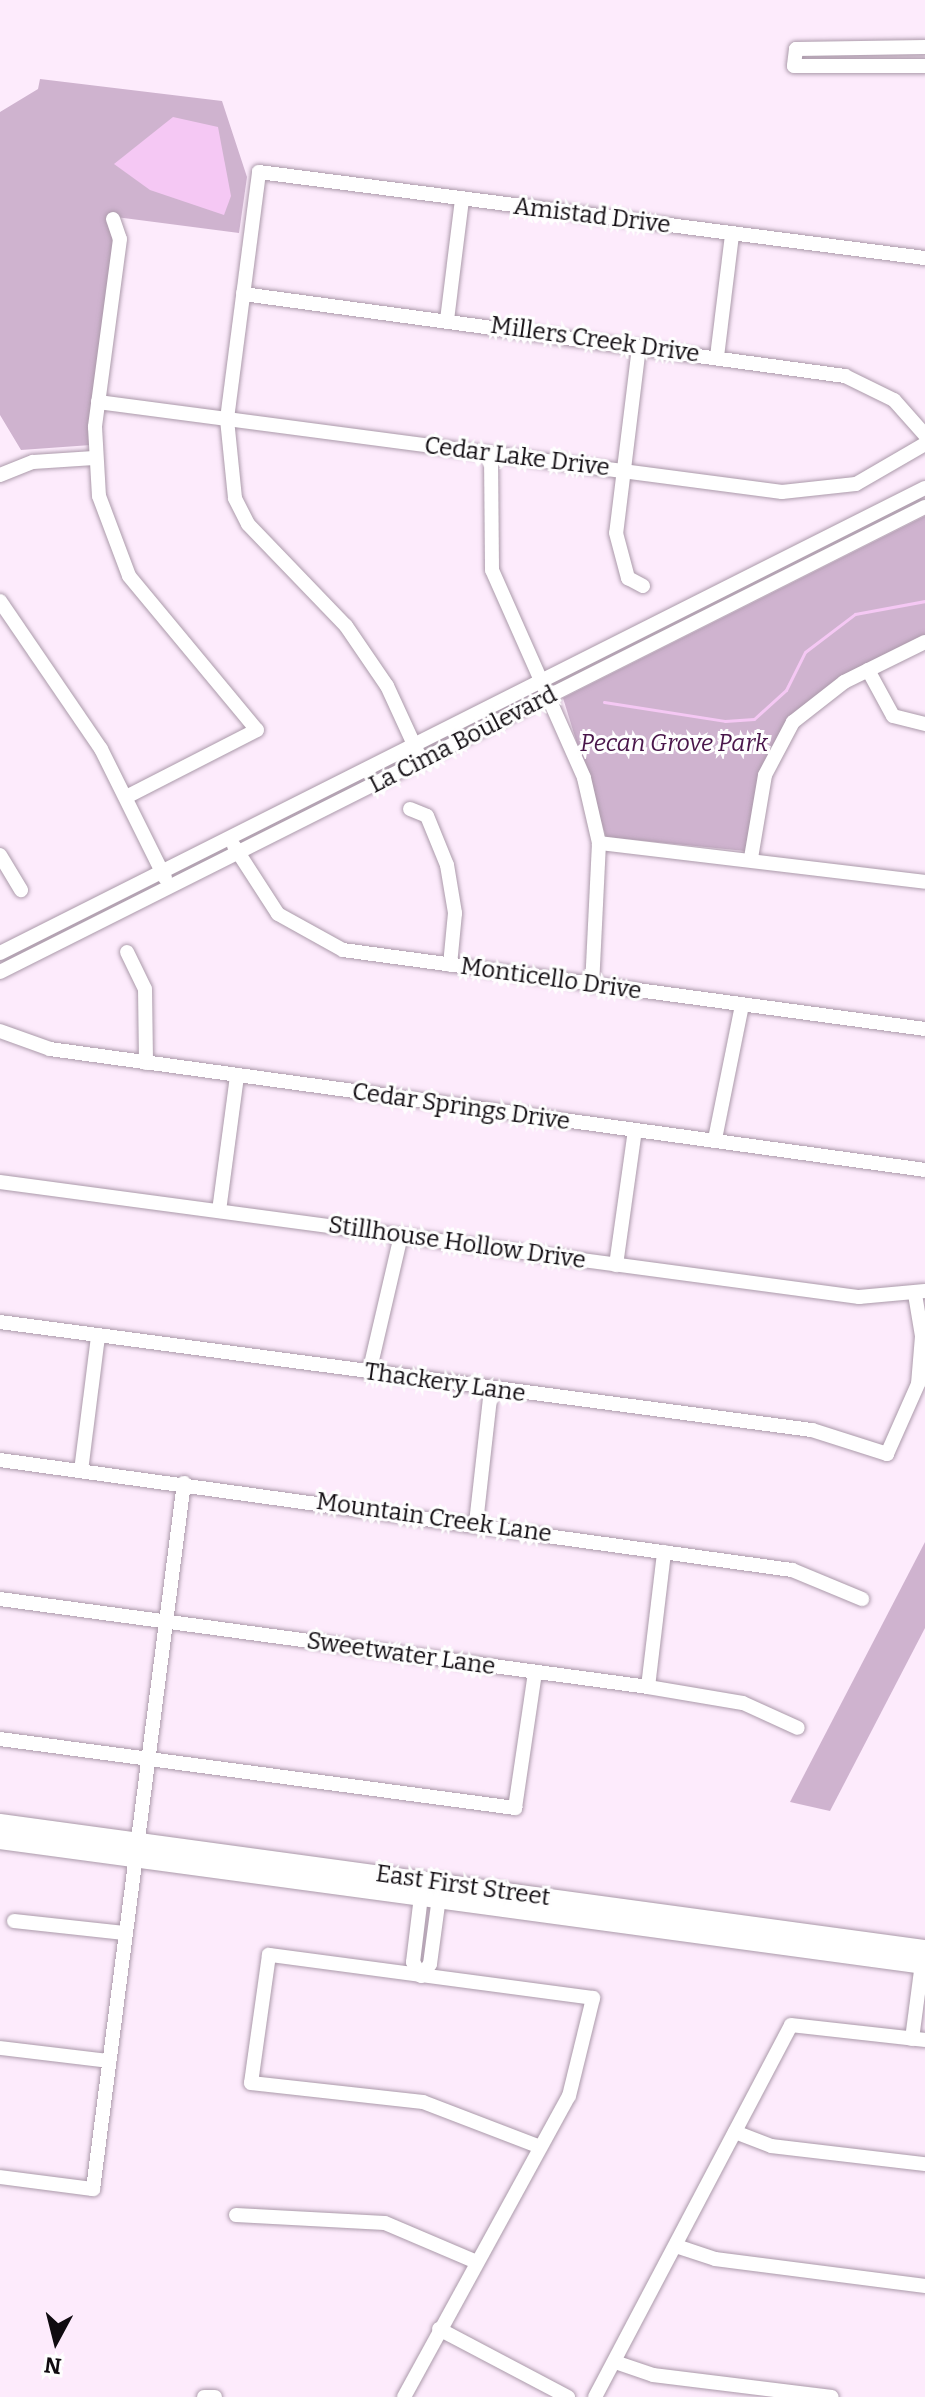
<!DOCTYPE html>
<html>
<head>
<meta charset="utf-8">
<style>
  body { margin:0 }
  #map { position:relative; width:925px; height:2397px; overflow:hidden; background:#fdebfc; font-family:Bitter,serif }
  div>[style] { position:absolute }
  .green>* { inset:0; background:#cfb3cf }
  .water>* { inset:0; background:#f5c8f4 }
  .stream>* { height:3px; margin:-1.5px; padding:0 1.5px; transform-origin:1.5px; border-radius:1.5px; background:#f5c8f4 }
  .roads { filter:drop-shadow(0 0 2px #ab9aaa) drop-shadow(0 0 2px #ab9aaa) }
  .minor>* { height:14px; margin:-7px; padding:0 7px; transform-origin:7px; border-radius:7px; background:#fff }
  .major>* { height:18px; margin:-9px; padding:0 9px; transform-origin:9px; border-radius:9px; background:#fff }
  span { translate:-50% -50%; white-space:nowrap; text-align:center; line-height:1.15; -webkit-text-stroke:6px #fefefe; paint-order:stroke }
  .street-label { font-size:24px; color:#100b10 }
  .park-label { font-size:24px; color:#49154a; font-style:italic }
  .north { position:absolute; left:16px; top:2301px; width:80px; height:80px; -webkit-text-stroke:6px #fefefe; paint-order:stroke; rotate:187deg; font-size:22px; font-weight:700; line-height:32px; text-align:center; color:#100b10 }
  .north::after { content:''; display:block; margin:auto; width:28px; height:36px; background:#100b10; clip-path:polygon(50% 0,100% 100%,50% 72%,0 100%) }
</style>
</head>
<body>
<div id="map">
  <div class="green">
    <i style="clip-path:polygon(40px 79px,222px 101px,247px 177px,239px 233px,116px 217px,91px 445px,21px 450px,0 415px,0 112px,38px 89px)"></i>
    <i style="clip-path:polygon(925px 516px,925px 635px,839px 679px,794px 714px,760px 772px,745px 851px,606px 837px,563px 698px)"></i>
    <i style="clip-path:polygon(925px 1542px,925px 1628px,830px 1811px,790px 1802px)"></i>
  </div>
  <div class="water">
    <i style="clip-path:polygon(173px 117px,218px 127px,231px 196px,224px 215px,150px 190px,114px 164px)"></i>
  </div>
  <div class="stream">
    <i style="left:604px;top:702px;width:122px;rotate:8.9deg"></i>
    <i style="left:725px;top:721px;width:29px;rotate:-4deg"></i>
    <i style="left:754px;top:719px;width:43px;rotate:-42.2deg"></i>
    <i style="left:786px;top:690px;width:42px;rotate:-63.4deg"></i>
    <i style="left:805px;top:652px;width:63px;rotate:-37.2deg"></i>
    <i style="left:855px;top:614px;width:71px;rotate:-10.5deg"></i>
  </div>
  <div class="roads">
    <div class="minor">
      <i style="left:925px;top:47px;width:129px;rotate:179.1deg"></i>
      <i style="left:796px;top:49px;width:17px;rotate:97deg"></i>
      <i style="left:794px;top:66px;width:131px"></i>
      <i style="left:113px;top:219px;width:21px;rotate:71deg"></i>
      <i style="left:120px;top:239px;width:190px;rotate:97.6deg"></i>
      <i style="left:95px;top:427px;width:69px;rotate:86.7deg"></i>
      <i style="left:99px;top:496px;width:85px;rotate:69.4deg"></i>
      <i style="left:129px;top:576px;width:200px;rotate:50.3deg"></i>
      <i style="left:257px;top:730px;width:147px;rotate:152.9deg"></i>
      <i style="left:243px;top:294px;width:608px;rotate:7.76deg"></i>
      <i style="left:845px;top:376px;width:55px;rotate:26.1deg"></i>
      <i style="left:894px;top:400px;width:47px;rotate:48.5deg"></i>
      <i style="left:447px;top:320px;width:122px;rotate:-82.9deg"></i>
      <i style="left:639px;top:347px;width:187px;rotate:97deg"></i>
      <i style="left:616px;top:533px;width:47px;rotate:75.1deg"></i>
      <i style="left:628px;top:578px;width:17px;rotate:28deg"></i>
      <i style="left:717px;top:357px;width:124px;rotate:-83deg"></i>
      <i style="left:98px;top:402px;width:690px;rotate:7.5deg"></i>
      <i style="left:782px;top:492px;width:74px;rotate:-6.2deg"></i>
      <i style="left:856px;top:484px;width:80px;rotate:-30.1deg"></i>
      <i style="left:491px;top:454px;width:116px;rotate:89.5deg"></i>
      <i style="left:492px;top:570px;width:227px;rotate:66.1deg"></i>
      <i style="left:584px;top:778px;width:67px;rotate:77deg"></i>
      <i style="left:599px;top:843px;width:142px;rotate:92.8deg"></i>
      <i style="left:0;top:475px;width:35px;rotate:-22deg"></i>
      <i style="left:33px;top:462px;width:61px;rotate:-3.8deg"></i>
      <i style="left:0;top:601px;width:179px;rotate:55.7deg"></i>
      <i style="left:101px;top:749px;width:144px;rotate:63.6deg"></i>
      <i style="left:868px;top:670px;width:52px;rotate:61.5deg"></i>
      <i style="left:893px;top:716px;width:33px;rotate:14deg"></i>
      <i style="left:422px;top:762px;width:84px;rotate:-114.7deg"></i>
      <i style="left:387px;top:686px;width:73px;rotate:-124.3deg"></i>
      <i style="left:346px;top:626px;width:141px;rotate:-133.9deg"></i>
      <i style="left:248px;top:524px;width:29px;rotate:-117deg"></i>
      <i style="left:235px;top:498px;width:79px;rotate:-95.8deg"></i>
      <i style="left:227px;top:419px;width:249px;rotate:-82.6deg"></i>
      <i style="left:259px;top:172px;width:672px;rotate:7.36deg"></i>
      <i style="left:410px;top:809px;width:18px;rotate:22deg"></i>
      <i style="left:427px;top:816px;width:53px;rotate:67.8deg"></i>
      <i style="left:447px;top:865px;width:49px;rotate:80.5deg"></i>
      <i style="left:455px;top:913px;width:52px;rotate:95.5deg"></i>
      <i style="left:599px;top:843px;width:328px;rotate:6.8deg"></i>
      <i style="left:234px;top:846px;width:81px;rotate:57.1deg"></i>
      <i style="left:278px;top:914px;width:74px;rotate:29deg"></i>
      <i style="left:343px;top:950px;width:587px;rotate:7.73deg"></i>
      <i style="left:0;top:855px;width:41px;rotate:59deg"></i>
      <i style="left:751px;top:858px;width:84px;rotate:-80.4deg"></i>
      <i style="left:765px;top:775px;width:60px;rotate:-62.2deg"></i>
      <i style="left:793px;top:722px;width:65px;rotate:-38.1deg"></i>
      <i style="left:844px;top:682px;width:90px;rotate:-26.3deg"></i>
      <i style="left:127px;top:952px;width:41px;rotate:64.1deg"></i>
      <i style="left:145px;top:989px;width:74px;rotate:89.2deg"></i>
      <i style="left:0;top:953px;width:1035px;rotate:-26.69deg"></i>
      <i style="left:0;top:972px;width:1035px;rotate:-26.69deg"></i>
      <i style="left:0;top:1031px;width:53px;rotate:19.8deg"></i>
      <i style="left:50px;top:1049px;width:883px;rotate:7.87deg"></i>
      <i style="left:715px;top:1139px;width:137px;rotate:-78.6deg"></i>
      <i style="left:0;top:1182px;width:867px;rotate:7.63deg"></i>
      <i style="left:859px;top:1297px;width:66px;rotate:-5.2deg"></i>
      <i style="left:219px;top:1211px;width:136px;rotate:-82.4deg"></i>
      <i style="left:616px;top:1265px;width:136px;rotate:-82deg"></i>
      <i style="left:0;top:1322px;width:819px;rotate:7.58deg"></i>
      <i style="left:812px;top:1430px;width:79px;rotate:17.7deg"></i>
      <i style="left:887px;top:1454px;width:77px;rotate:-66.1deg"></i>
      <i style="left:918px;top:1384px;width:48px;rotate:-85.2deg"></i>
      <i style="left:922px;top:1336px;width:43px;rotate:-99.5deg"></i>
      <i style="left:369px;top:1373px;width:141px;rotate:-76.9deg"></i>
      <i style="left:0;top:1460px;width:800px;rotate:7.91deg"></i>
      <i style="left:792px;top:1570px;width:76px;rotate:22.5deg"></i>
      <i style="left:81px;top:1471px;width:136px;rotate:-82.8deg"></i>
      <i style="left:476px;top:1523px;width:135px;rotate:-83.6deg"></i>
      <i style="left:0;top:1599px;width:654px;rotate:7.73deg"></i>
      <i style="left:648px;top:1687px;width:96px;rotate:9.6deg"></i>
      <i style="left:743px;top:1703px;width:60px;rotate:24.4deg"></i>
      <i style="left:648px;top:1687px;width:136px;rotate:-83.2deg"></i>
      <i style="left:0;top:1739px;width:520px;rotate:7.63deg"></i>
      <i style="left:515px;top:1808px;width:136px;rotate:-81.6deg"></i>
      <i style="left:422px;top:1888px;width:75px;rotate:96.9deg"></i>
      <i style="left:413px;top:1962px;width:16px;rotate:60deg"></i>
      <i style="left:421px;top:1976px;width:15px;rotate:-53deg"></i>
      <i style="left:430px;top:1964px;width:75px;rotate:-82.3deg"></i>
      <i style="left:14px;top:1921px;width:111px;rotate:6.2deg"></i>
      <i style="left:912px;top:2039px;width:84px;rotate:-82.5deg"></i>
      <i style="left:0;top:2048px;width:110px;rotate:6.8deg"></i>
      <i style="left:735px;top:2132px;width:39px;rotate:21deg"></i>
      <i style="left:771px;top:2146px;width:155px;rotate:6.7deg"></i>
      <i style="left:0;top:2177px;width:94px;rotate:7.4deg"></i>
      <i style="left:93px;top:2189px;width:712px;rotate:-82.66deg"></i>
      <i style="left:236px;top:2215px;width:149px;rotate:3.1deg"></i>
      <i style="left:385px;top:2223px;width:97px;rotate:23.1deg"></i>
      <i style="left:676px;top:2246px;width:41px;rotate:18.4deg"></i>
      <i style="left:715px;top:2259px;width:212px;rotate:7.3deg"></i>
      <i style="left:439px;top:2329px;width:146px;rotate:27.8deg"></i>
      <i style="left:615px;top:2362px;width:40px;rotate:18.9deg"></i>
      <i style="left:653px;top:2375px;width:180px;rotate:7deg"></i>
      <i style="left:204px;top:2397px;width:11px"></i>
      <i style="left:404px;top:2397px;width:343px;rotate:-61.3deg"></i>
      <i style="left:569px;top:2096px;width:101px;rotate:-76.2deg"></i>
      <i style="left:593px;top:1998px;width:327px;rotate:-172.4deg"></i>
      <i style="left:269px;top:1955px;width:129px;rotate:98deg"></i>
      <i style="left:251px;top:2083px;width:173px;rotate:6.3deg"></i>
      <i style="left:423px;top:2102px;width:125px;rotate:21deg"></i>
      <i style="left:595px;top:2397px;width:420px;rotate:-62.2deg"></i>
      <i style="left:791px;top:2025px;width:135px;rotate:6.4deg"></i>
    </div>
    <div class="major">
      <i style="left:0;top:1823px;width:934px;rotate:7.76deg"></i>
      <i style="left:0;top:1840px;width:933px;rotate:7.7deg"></i>
    </div>
  </div>
  <div class="street-label">
    <span style="left:592px;top:216px;rotate:7deg">Amistad Drive</span>
    <span style="left:595px;top:340px;rotate:8deg">Millers Creek Drive</span>
    <span style="left:517px;top:457px;rotate:7deg">Cedar Lake Drive</span>
    <span style="left:463px;top:740px;rotate:-27deg">La Cima Boulevard</span>
    <span style="left:551px;top:979px;rotate:8deg">Monticello Drive</span>
    <span style="left:461px;top:1107px;rotate:8deg">Cedar Springs Drive</span>
    <span style="left:457px;top:1243px;rotate:8deg">Stillhouse Hollow Drive</span>
    <span style="left:445px;top:1383px;rotate:8deg">Thackery Lane</span>
    <span style="left:434px;top:1518px;rotate:8deg">Mountain Creek Lane</span>
    <span style="left:401px;top:1654px;rotate:8deg">Sweetwater Lane</span>
    <span style="left:463px;top:1886px;rotate:8deg">East First Street</span>
  </div>
  <div class="park-label">
    <span style="left:674px;top:744px">Pecan Grove Park</span>
  </div>
  <div class="north">N</div>
</div>
</body>
</html>
